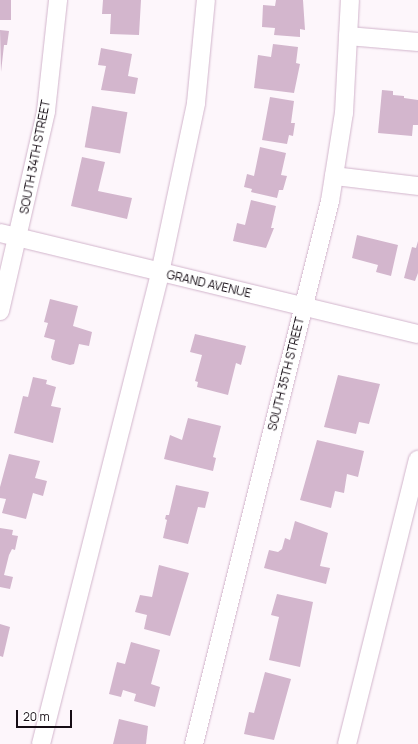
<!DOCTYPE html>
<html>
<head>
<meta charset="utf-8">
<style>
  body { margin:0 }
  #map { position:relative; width:418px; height:744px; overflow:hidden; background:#fdf6fb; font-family:Manrope,sans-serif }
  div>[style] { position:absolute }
  .building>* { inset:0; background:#d3b6cd; transform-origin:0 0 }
  .roads { filter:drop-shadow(0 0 1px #d2b5cc) drop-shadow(0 0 1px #d2b5cc) }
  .minor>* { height:18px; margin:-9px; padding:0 9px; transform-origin:9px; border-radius:9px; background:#fff }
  span { translate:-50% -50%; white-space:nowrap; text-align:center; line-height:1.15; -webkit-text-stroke:3px #fff; paint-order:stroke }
  .street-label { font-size:12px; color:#160d15 }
  .scale { position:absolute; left:16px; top:710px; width:56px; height:18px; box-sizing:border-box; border:2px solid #160d15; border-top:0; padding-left:5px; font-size:12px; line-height:14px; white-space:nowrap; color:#160d15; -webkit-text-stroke:3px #fff; paint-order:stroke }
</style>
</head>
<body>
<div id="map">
  <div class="building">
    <i style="left:0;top:0;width:11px;height:20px"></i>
    <i style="clip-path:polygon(103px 0,141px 0,139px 35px,110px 34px,111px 14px,102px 14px)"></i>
    <i style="clip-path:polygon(276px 0,303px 0,305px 30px,300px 29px,300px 37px,274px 35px,275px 28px,262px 27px,263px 5px,275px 6px)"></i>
    <i style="clip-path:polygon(0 30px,9px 31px,7px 45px,4px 45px,1px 72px)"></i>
    <i style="clip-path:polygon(273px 44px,298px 47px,296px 63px,300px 64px,294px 93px,254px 88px,258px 55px,271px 57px)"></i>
    <i style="clip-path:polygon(101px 48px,132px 54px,128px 76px,138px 78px,135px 94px,101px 90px,106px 66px,98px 65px)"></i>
    <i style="clip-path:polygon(382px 90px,393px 91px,393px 95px,404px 96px,404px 98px,418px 100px,418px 125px,413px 125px,412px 136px,378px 133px)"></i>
    <i style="clip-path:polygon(270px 97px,294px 101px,291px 123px,295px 123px,293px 136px,289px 135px,287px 144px,262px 140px)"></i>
    <i style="left:92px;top:106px;width:36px;height:42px;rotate:10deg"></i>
    <i style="clip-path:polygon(260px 147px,286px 153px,281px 175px,287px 176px,283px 190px,279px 190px,277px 198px,251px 192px,252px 189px,244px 187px,247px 174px,254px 176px)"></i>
    <i style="clip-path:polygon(82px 157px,105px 162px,98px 191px,132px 198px,127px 219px,71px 206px)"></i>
    <i style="clip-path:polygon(251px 200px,276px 206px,271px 228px,274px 228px,266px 248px,233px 241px,237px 223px,245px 225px)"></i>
    <i style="clip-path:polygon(357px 235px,398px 245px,391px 276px,376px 272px,378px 265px,352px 258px)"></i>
    <i style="clip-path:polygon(418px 241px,418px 273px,415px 281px,404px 278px,412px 247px,416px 248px)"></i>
    <i style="clip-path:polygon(50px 299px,78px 306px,73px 326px,92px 332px,89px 346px,79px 344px,74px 364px,70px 365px,52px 360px,51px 357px,55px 340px,44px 337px,48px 323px,44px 322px)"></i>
    <i style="clip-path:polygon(195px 334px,246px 346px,241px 365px,236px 363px,228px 395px,197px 387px,198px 382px,195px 381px,202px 355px,190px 352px)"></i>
    <i style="clip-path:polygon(338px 375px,380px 384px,369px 424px,359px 422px,356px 434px,324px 427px)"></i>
    <i style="clip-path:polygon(33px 377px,47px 380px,46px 384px,56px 387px,51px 406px,61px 408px,53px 443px,14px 433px,23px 396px,28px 397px)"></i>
    <i style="clip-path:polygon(188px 418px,221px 426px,213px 457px,216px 458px,213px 471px,164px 459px,170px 435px,182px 440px)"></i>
    <i style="clip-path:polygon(317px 440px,364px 451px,358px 477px,347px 474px,344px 493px,335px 491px,331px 508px,300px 500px)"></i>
    <i style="clip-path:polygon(9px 454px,40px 461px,35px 478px,47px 481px,43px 496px,33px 493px,26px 519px,2px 513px,6px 499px,0 498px,0 487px)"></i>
    <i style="clip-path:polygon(176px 485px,209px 492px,205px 508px,198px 507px,188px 544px,163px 538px,167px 520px,165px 519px,166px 515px,169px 515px)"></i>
    <i style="clip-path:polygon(295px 521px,328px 533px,320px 566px,330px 568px,326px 584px,264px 568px,269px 550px,278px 552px,282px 549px,285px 538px,290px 540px)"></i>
    <i style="clip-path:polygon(0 528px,13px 530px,12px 535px,18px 536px,15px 550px,12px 549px,9px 555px,4px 575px,13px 577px,10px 589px,0 587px)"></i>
    <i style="clip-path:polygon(159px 565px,189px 573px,170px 636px,144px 629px,147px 615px,135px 612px,140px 595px,152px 597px)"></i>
    <i style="clip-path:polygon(277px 594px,313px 602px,300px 667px,269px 660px,279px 617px,271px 615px)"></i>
    <i style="clip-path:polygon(0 624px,10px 627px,3px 657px,0 656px)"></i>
    <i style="clip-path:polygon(131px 642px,160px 650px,151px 684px,160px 687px,155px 707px,134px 701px,136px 694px,123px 690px,121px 697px,109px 694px,117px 662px,125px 664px)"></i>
    <i style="clip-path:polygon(265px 672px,291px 679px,274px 740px,244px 734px,249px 712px,254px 713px)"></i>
    <i style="clip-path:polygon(119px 719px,148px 726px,146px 744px,113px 744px)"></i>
  </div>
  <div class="roads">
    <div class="minor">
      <i style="left:348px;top:36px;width:70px;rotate:4.9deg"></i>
      <i style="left:334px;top:176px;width:85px;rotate:6.8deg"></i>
      <i style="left:0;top:233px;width:430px;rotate:13.6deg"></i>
      <i style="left:0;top:311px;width:205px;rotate:-77deg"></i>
      <i style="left:46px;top:111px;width:112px;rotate:-83.8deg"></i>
      <i style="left:41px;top:744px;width:486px;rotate:-75.8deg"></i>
      <i style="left:160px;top:273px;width:174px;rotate:-78deg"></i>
      <i style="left:196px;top:103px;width:103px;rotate:-84.5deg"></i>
      <i style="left:194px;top:744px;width:560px;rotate:-75.94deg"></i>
      <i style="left:330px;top:201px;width:89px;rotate:-81deg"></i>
      <i style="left:344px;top:113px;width:113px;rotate:-87deg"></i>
      <i style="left:347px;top:744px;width:293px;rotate:-76deg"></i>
    </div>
  </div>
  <div class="street-label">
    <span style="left:35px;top:157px;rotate:-79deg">SOUTH 34TH STREET</span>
    <span style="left:209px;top:284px;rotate:13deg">GRAND AVENUE</span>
    <span style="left:286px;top:374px;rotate:-76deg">SOUTH 35TH STREET</span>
  </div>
  <div class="scale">20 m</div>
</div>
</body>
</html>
